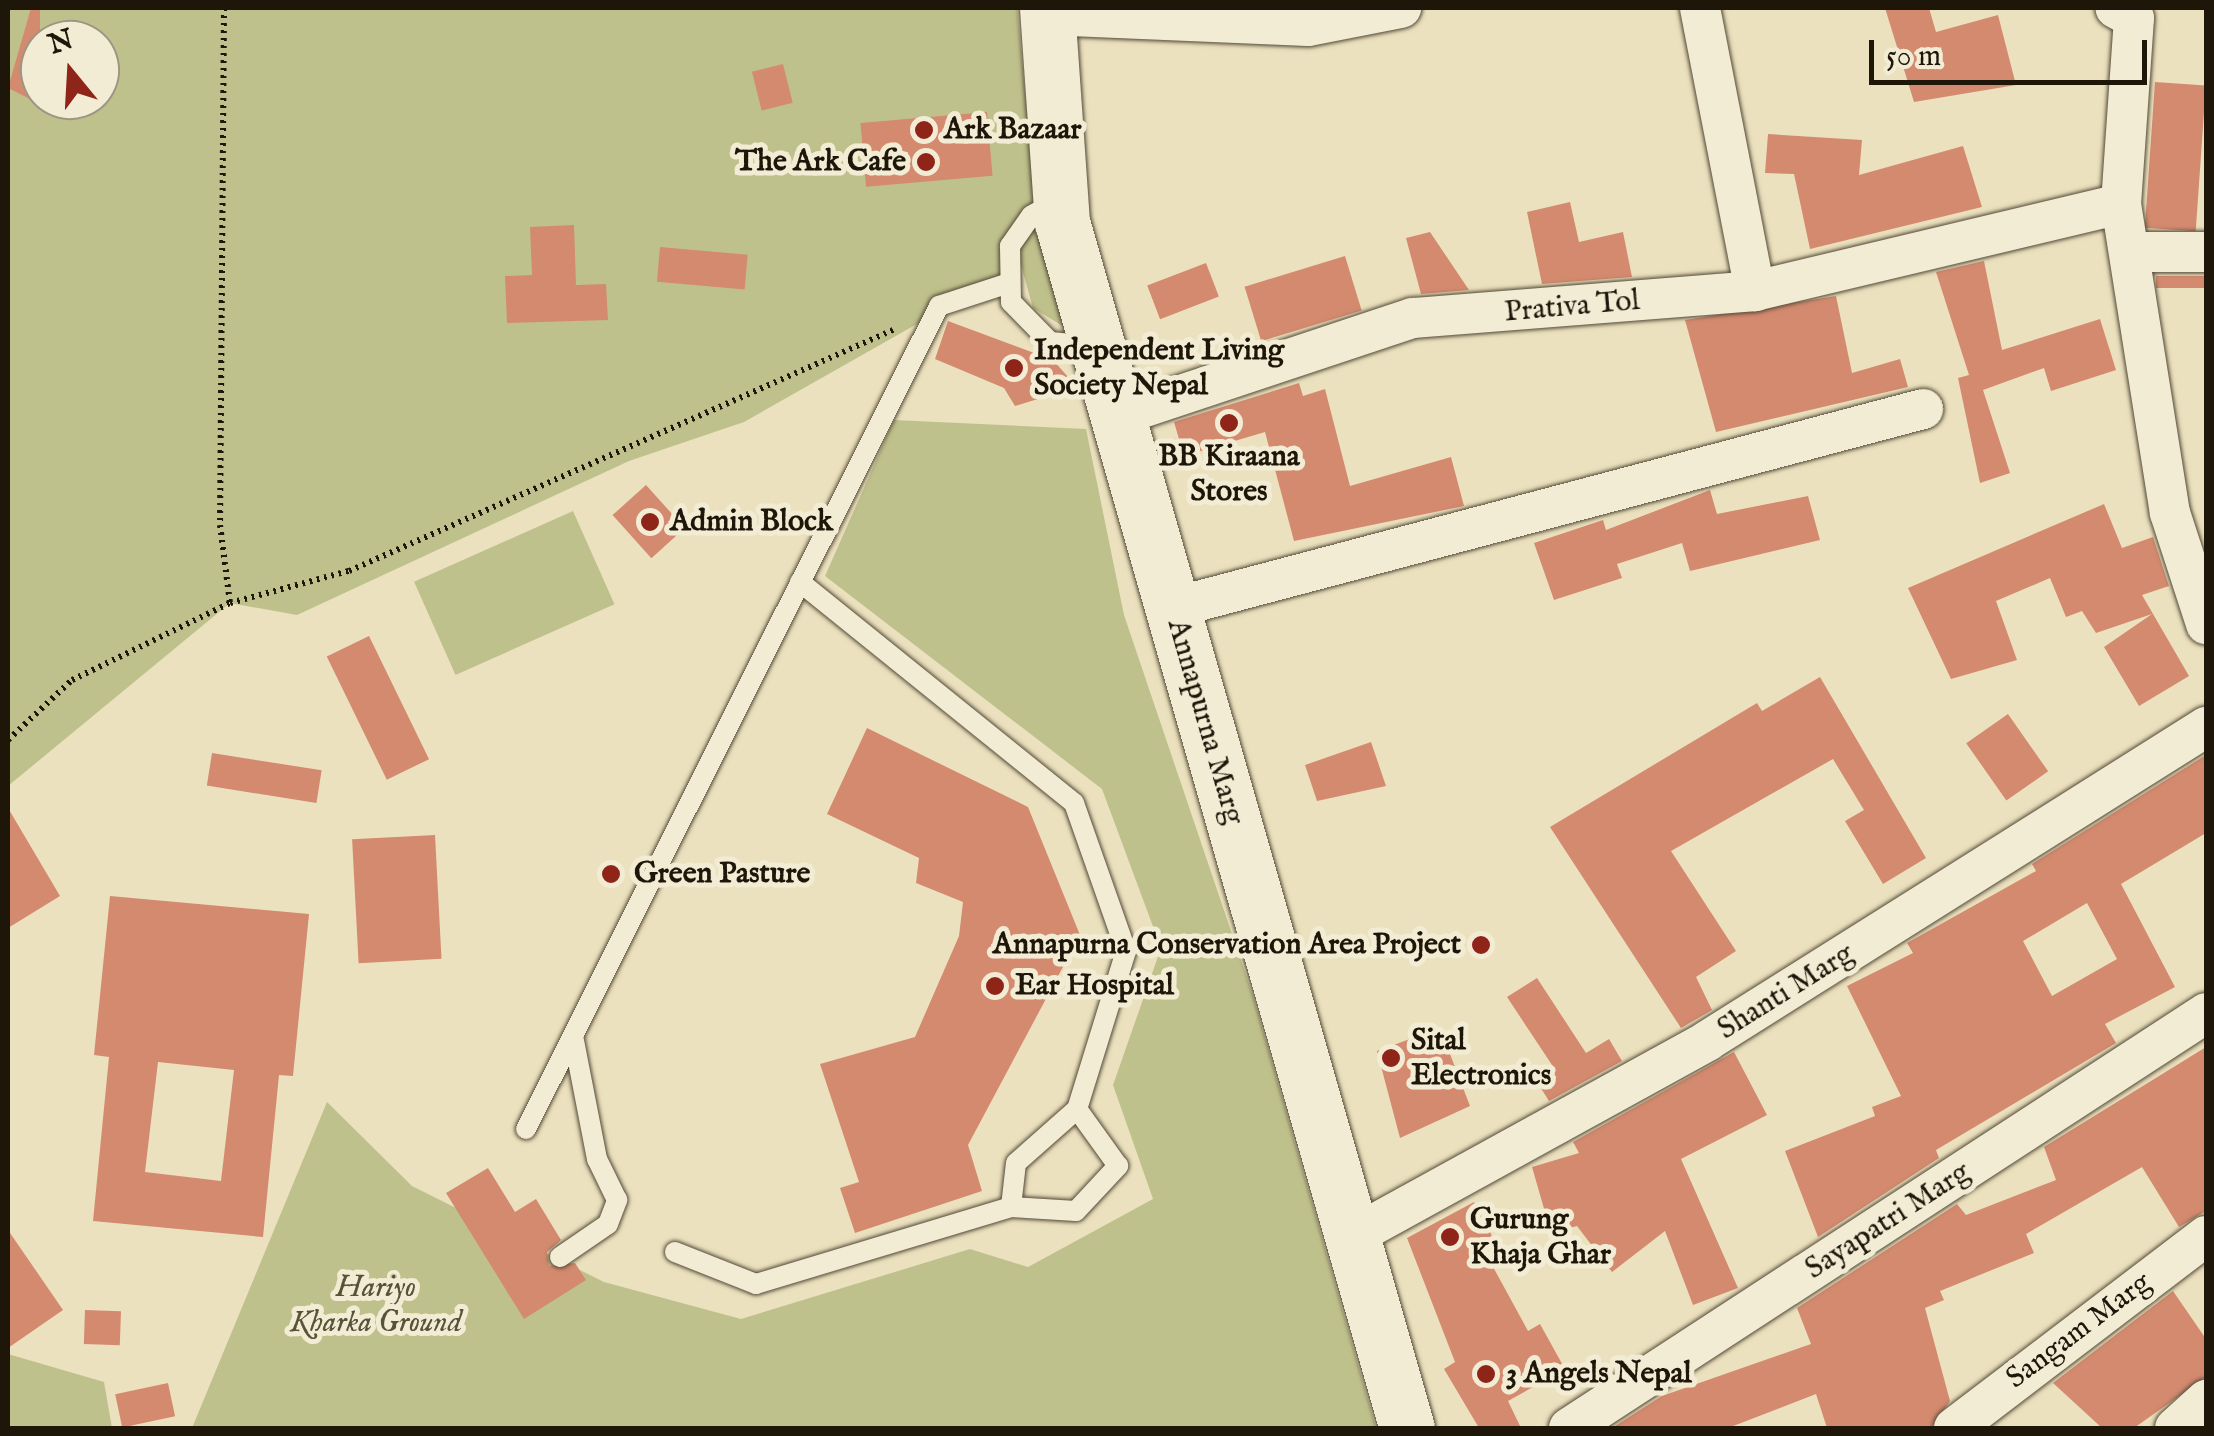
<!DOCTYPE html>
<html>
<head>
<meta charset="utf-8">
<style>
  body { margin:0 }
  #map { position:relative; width:2214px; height:1436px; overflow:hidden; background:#ece1be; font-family:"IM FELL English",serif }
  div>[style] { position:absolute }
  .green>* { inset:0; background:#bfc18c; transform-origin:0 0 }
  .building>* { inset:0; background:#d48a6f; transform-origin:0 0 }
  .path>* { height:6px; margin-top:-3px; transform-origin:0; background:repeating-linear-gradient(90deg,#1f160a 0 2.5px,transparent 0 7.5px) }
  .roads { filter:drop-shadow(0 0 2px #524937) drop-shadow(0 0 2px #524937) }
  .service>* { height:20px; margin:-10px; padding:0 10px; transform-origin:10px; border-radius:10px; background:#f3ecd5 }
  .minor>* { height:40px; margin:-20px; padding:0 20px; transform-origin:20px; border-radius:20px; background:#f3ecd5 }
  .secondary>* { height:55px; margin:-27.5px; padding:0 27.5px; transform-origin:27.5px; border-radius:27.5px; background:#f3ecd5 }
  .dots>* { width:28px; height:28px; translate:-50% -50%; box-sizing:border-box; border:5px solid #f3ecd5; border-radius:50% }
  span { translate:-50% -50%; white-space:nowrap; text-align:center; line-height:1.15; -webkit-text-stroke:10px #f3ecd5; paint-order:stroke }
  .poi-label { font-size:30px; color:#1f160a; font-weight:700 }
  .left { translate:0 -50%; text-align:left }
  .right { translate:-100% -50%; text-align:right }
  .street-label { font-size:30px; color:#1f160a }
  .park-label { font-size:30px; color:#575238; font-style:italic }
  .frame { position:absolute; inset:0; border:10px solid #1f160a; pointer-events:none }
  .north { position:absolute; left:20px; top:20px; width:100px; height:100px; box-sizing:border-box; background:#f3ecd5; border:2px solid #9e9684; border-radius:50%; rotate:342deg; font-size:28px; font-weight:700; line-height:40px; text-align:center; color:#1f160a }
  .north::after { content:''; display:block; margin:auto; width:35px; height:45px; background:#8f2418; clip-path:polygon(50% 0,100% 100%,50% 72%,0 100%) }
  .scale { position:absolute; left:1869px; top:40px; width:278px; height:45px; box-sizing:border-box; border:5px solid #1f160a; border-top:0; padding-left:12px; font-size:30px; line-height:35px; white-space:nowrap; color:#1f160a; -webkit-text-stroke:8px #f3ecd5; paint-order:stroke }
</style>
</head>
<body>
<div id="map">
  <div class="green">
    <i style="clip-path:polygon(evenodd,8px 8px,1017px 8px,1038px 231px,1071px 331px,1033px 308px,1021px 265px,744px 422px,629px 461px,297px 615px,230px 603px,8px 786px,8px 8px,40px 40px,100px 40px,100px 100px,40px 100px,40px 40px)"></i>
    <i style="clip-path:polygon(894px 420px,1086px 429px,1124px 615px,1253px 996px,1376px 1428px,192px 1428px,327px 1102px,412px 1186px,604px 1282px,741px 1319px,970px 1249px,1028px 1267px,1153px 1199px,1113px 1085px,1161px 948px,1102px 789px,825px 576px)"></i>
    <i style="left:573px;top:511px;width:102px;height:174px;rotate:66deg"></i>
    <i style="clip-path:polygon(8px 1354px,104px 1382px,112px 1428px,8px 1428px)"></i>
  </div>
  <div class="building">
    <i style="clip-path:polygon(31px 8px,40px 8px,40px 104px,8px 88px)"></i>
    <i style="clip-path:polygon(1885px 8px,1929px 8px,1936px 32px,1998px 15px,2016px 85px,1914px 102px)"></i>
    <i style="left:783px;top:64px;width:40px;height:32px;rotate:76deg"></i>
    <i style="left:2155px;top:82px;width:51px;height:146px;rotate:4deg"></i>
    <i style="left:987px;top:112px;width:64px;height:127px;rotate:85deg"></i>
    <i style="clip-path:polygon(1768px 134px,1862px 140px,1859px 175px,1963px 146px,1982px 207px,1810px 249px,1794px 174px,1765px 173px)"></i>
    <i style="clip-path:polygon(1570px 202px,1579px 242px,1623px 232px,1632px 277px,1542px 284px,1527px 212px)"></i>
    <i style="clip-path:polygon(574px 225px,576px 285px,606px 284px,608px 320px,507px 323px,505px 276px,532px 275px,530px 227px)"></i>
    <i style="clip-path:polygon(1430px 232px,1469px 290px,1421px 294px,1406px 238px)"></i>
    <i style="left:660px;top:247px;width:88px;height:35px;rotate:5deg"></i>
    <i style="left:1345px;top:256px;width:57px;height:105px;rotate:73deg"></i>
    <i style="clip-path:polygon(1984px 261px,2002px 350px,2100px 319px,2116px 370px,2051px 391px,2044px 368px,1983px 390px,2010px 473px,1980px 483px,1958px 378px,1969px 375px,1936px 272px)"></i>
    <i style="left:1206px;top:263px;width:36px;height:63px;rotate:69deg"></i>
    <i style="left:2156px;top:276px;width:50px;height:12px"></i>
    <i style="clip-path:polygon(1836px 296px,1852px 373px,1900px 359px,1908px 387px,1716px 432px,1685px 320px)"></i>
    <i style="clip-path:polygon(948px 321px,1053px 360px,1077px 387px,1015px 406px,1004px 388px,935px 359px)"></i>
    <i style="clip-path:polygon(1299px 383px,1303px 396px,1325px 389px,1350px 486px,1451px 457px,1464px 506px,1294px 541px,1265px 432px,1184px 456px,1174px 422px)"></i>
    <i style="left:646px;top:485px;width:58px;height:45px;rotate:48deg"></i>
    <i style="clip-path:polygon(1710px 490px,1717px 514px,1808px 496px,1820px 540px,1690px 571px,1682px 543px,1617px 564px,1622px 578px,1554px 600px,1534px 543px,1603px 520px,1606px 530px)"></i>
    <i style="clip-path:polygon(2104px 504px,2122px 548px,2153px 537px,2169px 586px,2142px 595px,2189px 676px,2139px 706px,2104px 647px,2152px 614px,2096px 633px,2082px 611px,2066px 617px,2050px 578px,1996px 601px,2017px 660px,1951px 679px,1908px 588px)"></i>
    <i style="left:369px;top:636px;width:137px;height:47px;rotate:64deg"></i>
    <i style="clip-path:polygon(1820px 677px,1926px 858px,1883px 884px,1845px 821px,1864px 810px,1833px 759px,1671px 851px,1736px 951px,1696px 977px,1712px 1010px,1681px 1028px,1550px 827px,1757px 703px,1762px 711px)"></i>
    <i style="left:2008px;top:714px;width:70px;height:51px;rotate:55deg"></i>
    <i style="clip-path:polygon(867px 728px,1028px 807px,1080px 935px,968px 1145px,982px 1191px,855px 1233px,840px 1188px,859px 1182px,820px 1064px,915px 1037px,959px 936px,963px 902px,916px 883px,919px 858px,827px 814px)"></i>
    <i style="clip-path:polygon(1371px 742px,1386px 786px,1317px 801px,1305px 765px)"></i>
    <i style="left:212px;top:753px;width:111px;height:33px;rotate:9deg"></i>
    <i style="clip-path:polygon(evenodd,2206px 755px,2206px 833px,2121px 884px,2175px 987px,2105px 1024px,2116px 1043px,1936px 1150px,1939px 1158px,1818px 1237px,1785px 1151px,1875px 1116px,1872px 1107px,1901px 1096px,1847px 986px,1913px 953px,1907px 943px,2036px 871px,2032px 864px,2206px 755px,2087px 903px,2117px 959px,2052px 996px,2023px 941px,2087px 903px)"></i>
    <i style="clip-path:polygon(8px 808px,60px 896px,8px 928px)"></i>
    <i style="left:435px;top:835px;width:124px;height:83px;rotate:87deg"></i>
    <i style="clip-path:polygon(evenodd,110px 896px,309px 914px,293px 1076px,279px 1075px,263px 1237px,93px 1221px,109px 1057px,94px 1055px,110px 896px,158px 1062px,234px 1070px,221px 1181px,145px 1172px,158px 1062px)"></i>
    <i style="clip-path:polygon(1537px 978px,1586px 1053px,1609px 1039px,1622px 1061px,1549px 1101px,1537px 1082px,1556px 1071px,1507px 997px)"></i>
    <i style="clip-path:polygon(1440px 1028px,1470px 1106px,1400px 1138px,1377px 1051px)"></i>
    <i style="clip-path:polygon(2206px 1047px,2206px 1211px,2179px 1227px,2142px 1167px,2026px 1234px,2034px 1253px,1940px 1291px,1944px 1300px,1925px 1308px,1950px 1401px,1931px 1428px,1827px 1428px,1816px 1394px,1728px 1428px,1612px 1428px,1662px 1396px,1811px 1344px,1797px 1308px,1957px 1204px,1966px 1215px,2056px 1180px,2044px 1147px)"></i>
    <i style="clip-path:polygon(1734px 1052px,1767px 1115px,1681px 1159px,1738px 1288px,1693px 1305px,1665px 1231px,1612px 1272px,1577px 1226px,1551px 1233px,1532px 1167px,1579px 1153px,1573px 1142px)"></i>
    <i style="clip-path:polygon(488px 1168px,515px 1212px,536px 1199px,561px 1240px,547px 1252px,549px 1266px,575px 1263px,586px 1280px,524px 1319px,446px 1193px)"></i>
    <i style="clip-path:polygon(1474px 1202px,1492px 1236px,1480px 1243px,1528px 1331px,1540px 1324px,1565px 1369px,1508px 1401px,1521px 1428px,1479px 1428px,1444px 1369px,1455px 1362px,1407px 1238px)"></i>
    <i style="clip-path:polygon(8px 1230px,63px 1310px,8px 1348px)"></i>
    <i style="clip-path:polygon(2173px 1291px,2206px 1339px,2206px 1377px,2134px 1428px,2102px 1428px,2053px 1383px)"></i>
    <i style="left:85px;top:1310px;width:36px;height:34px;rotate:2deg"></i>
    <i style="left:168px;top:1383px;width:34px;height:54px;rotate:78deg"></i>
  </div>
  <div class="path">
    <i style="left:224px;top:8px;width:517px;rotate:90.44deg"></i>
    <i style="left:220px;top:525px;width:79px;rotate:82.7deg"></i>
    <i style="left:8px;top:740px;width:88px;rotate:-43.2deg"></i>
    <i style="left:72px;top:680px;width:176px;rotate:-26deg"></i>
    <i style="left:230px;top:603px;width:123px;rotate:-15.1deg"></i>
    <i style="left:349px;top:571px;width:597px;rotate:-23.9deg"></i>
  </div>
  <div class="roads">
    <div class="service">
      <i style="left:1054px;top:203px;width:26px;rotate:151deg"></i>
      <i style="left:1031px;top:216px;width:37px;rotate:125deg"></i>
      <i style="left:1010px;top:246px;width:56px;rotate:89deg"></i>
      <i style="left:1011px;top:302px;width:56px;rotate:45.7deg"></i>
      <i style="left:1050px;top:342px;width:43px;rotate:5.3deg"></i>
      <i style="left:800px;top:582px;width:352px;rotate:38.9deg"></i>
      <i style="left:1074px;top:803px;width:157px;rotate:70.6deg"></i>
      <i style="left:1126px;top:951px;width:165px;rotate:107.2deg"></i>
      <i style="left:1077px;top:1109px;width:81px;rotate:138.5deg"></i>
      <i style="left:1016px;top:1163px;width:44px;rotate:96.5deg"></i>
      <i style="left:1011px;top:1207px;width:65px;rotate:3.5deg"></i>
      <i style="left:1076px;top:1211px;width:62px;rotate:-47deg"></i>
      <i style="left:1118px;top:1166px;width:70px;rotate:-125.7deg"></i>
      <i style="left:526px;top:1129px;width:921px;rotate:-63.35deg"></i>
      <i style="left:939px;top:306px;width:71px;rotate:-18.2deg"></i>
      <i style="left:675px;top:1252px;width:87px;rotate:21.6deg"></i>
      <i style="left:756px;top:1284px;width:266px;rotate:-16.8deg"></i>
      <i style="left:560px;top:1257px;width:58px;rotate:-34.5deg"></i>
      <i style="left:608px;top:1224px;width:26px;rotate:-69deg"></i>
      <i style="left:617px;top:1200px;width:46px;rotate:-116deg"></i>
      <i style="left:597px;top:1159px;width:125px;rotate:-101deg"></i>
    </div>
    <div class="minor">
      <i style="left:1047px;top:15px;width:261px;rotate:2.4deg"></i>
      <i style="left:1308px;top:26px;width:95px;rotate:-11deg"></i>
      <i style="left:2121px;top:204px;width:313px;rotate:81deg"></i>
      <i style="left:2170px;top:513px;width:117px;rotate:72deg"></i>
      <i style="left:2132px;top:252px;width:74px"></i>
      <i style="left:1755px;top:291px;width:376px;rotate:-13.4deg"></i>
      <i style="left:2121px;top:204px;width:186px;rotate:-86deg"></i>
      <i style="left:2134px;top:18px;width:21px;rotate:-152deg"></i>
      <i style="left:1115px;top:417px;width:314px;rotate:-18.4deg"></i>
      <i style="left:1413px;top:318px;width:343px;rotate:-4.5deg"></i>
      <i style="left:1755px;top:291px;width:288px;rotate:-101deg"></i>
      <i style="left:1172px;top:608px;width:777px;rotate:-14.84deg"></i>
      <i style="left:1353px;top:1236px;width:404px;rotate:-28.8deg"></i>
      <i style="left:1707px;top:1041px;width:590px;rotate:-32.18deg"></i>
      <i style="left:1569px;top:1428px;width:760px;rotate:-33.08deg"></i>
      <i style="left:1954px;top:1428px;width:317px;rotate:-37.3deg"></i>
      <i style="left:2175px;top:1428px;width:42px;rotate:-42.1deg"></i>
    </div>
    <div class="secondary">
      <i style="left:1047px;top:8px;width:215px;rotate:86deg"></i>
      <i style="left:1062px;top:222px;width:1254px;rotate:74.04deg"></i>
    </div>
  </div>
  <div class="dots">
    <i style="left:924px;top:130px;background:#8f2418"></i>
    <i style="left:926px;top:162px;background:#8f2418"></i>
    <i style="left:1014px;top:368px;background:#8f2418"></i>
    <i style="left:1229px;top:423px;background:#8f2418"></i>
    <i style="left:650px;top:522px;background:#8f2418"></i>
    <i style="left:611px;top:874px;background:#8f2418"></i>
    <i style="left:1481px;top:945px;background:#8f2418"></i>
    <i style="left:995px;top:986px;background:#8f2418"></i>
    <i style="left:1391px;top:1058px;background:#8f2418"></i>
    <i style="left:1450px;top:1237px;background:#8f2418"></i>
    <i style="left:1486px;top:1374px;background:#8f2418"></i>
  </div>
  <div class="poi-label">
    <span class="left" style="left:944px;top:130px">Ark Bazaar</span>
    <span class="right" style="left:906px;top:162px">The Ark Cafe</span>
    <span class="left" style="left:1034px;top:368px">Independent Living<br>Society Nepal</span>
    <span style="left:1229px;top:474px">BB Kiraana<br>Stores</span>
    <span class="left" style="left:670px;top:522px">Admin Block</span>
    <span class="left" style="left:634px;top:874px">Green Pasture</span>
    <span class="right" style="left:1461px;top:945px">Annapurna Conservation Area Project</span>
    <span class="left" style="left:1015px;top:986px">Ear Hospital</span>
    <span class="left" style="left:1411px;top:1058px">Sital<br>Electronics</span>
    <span class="left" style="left:1470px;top:1237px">Gurung<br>Khaja Ghar</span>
    <span class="left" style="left:1506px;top:1374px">3 Angels Nepal</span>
  </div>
  <div class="street-label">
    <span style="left:1572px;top:307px;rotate:-5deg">Prativa Tol</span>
    <span style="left:1205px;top:722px;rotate:74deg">Annapurna Marg</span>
    <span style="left:1786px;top:992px;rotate:-32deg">Shanti Marg</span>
    <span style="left:1888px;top:1221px;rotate:-33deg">Sayapatri Marg</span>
    <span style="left:2079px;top:1331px;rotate:-37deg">Sangam Marg</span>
  </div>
  <div class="park-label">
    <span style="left:376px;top:1305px">Hariyo<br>Kharka Ground</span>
  </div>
  <div class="frame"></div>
  <div class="north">N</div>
  <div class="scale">50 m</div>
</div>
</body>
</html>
